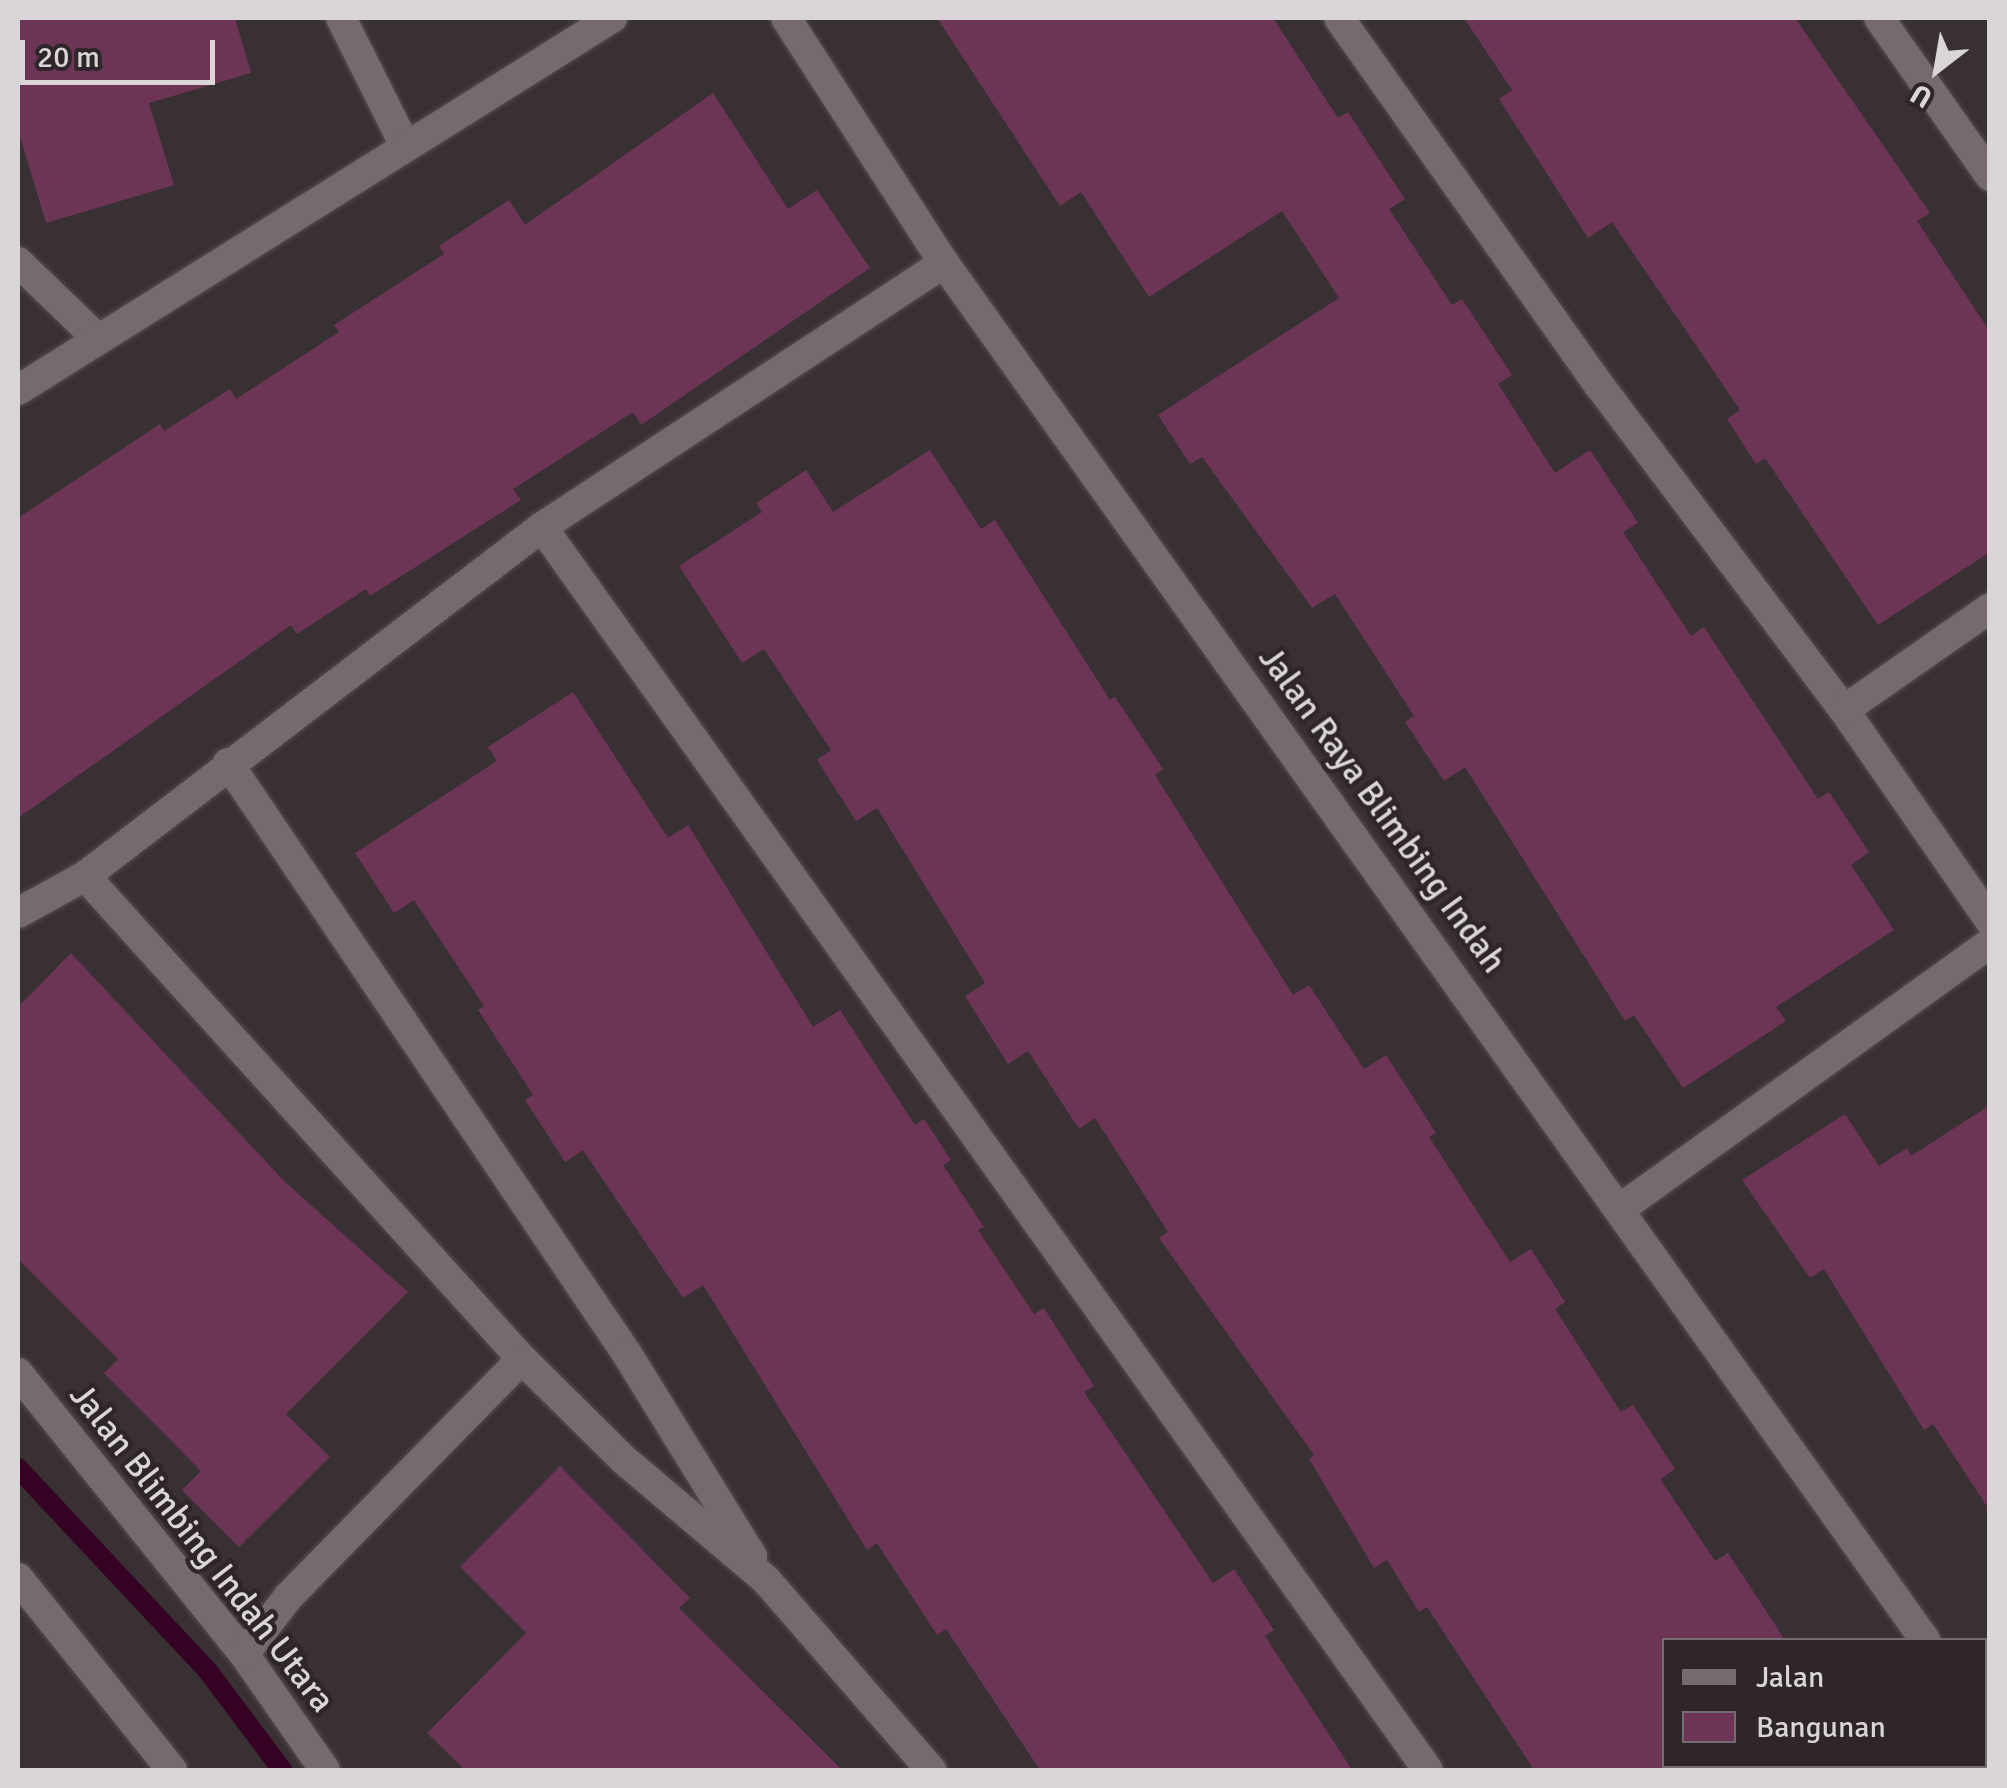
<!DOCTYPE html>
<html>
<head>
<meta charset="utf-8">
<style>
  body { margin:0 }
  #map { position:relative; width:2007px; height:1788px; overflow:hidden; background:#393034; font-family:Signika,sans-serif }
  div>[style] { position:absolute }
  .stream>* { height:20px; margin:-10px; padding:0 10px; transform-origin:10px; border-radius:10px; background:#350223 }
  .building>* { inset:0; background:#6c3555 }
  .roads { filter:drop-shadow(0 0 2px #544d51) drop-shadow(0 0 2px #544d51) }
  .minor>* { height:30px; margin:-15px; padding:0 15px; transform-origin:15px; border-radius:15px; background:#746a6f }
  span { translate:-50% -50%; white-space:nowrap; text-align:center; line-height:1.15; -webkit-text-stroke:9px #2f262a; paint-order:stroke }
  .street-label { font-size:35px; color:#dad5d8 }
  .frame { position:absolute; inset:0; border:20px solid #dad5d8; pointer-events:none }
  .legend { position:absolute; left:1662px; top:1638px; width:325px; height:130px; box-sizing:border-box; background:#2f262a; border:2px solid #736c70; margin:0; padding:12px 18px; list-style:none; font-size:30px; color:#dad5d8 }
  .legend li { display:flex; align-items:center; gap:20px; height:50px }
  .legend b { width:50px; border:2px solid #736c70 }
  .north { position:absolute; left:1887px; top:20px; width:100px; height:100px; -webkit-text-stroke:8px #2f262a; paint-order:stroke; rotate:211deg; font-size:28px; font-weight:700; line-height:40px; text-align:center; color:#dad5d8 }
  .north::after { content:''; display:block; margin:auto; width:35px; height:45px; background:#dad5d8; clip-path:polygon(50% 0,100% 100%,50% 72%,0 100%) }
  .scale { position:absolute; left:20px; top:40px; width:195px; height:45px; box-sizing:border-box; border:5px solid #dad5d8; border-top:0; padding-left:12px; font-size:30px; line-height:35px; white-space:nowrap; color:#dad5d8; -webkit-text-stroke:8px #2f262a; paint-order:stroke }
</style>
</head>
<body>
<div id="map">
  <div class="stream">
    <i style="left:18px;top:1468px;width:278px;rotate:46.9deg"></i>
    <i style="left:208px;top:1671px;width:124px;rotate:53.2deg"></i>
  </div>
  <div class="building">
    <i style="clip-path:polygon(18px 18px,235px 18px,251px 73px,149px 103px,174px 185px,46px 223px,18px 130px)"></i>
    <i style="clip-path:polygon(937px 18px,1273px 18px,1338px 118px,1348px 112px,1405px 199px,1389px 209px,1452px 305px,1462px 299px,1512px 375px,1498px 384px,1555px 473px,1590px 450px,1638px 523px,1623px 532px,1691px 636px,1704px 627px,1818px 799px,1829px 792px,1869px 852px,1851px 865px,1894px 930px,1776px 1007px,1786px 1021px,1683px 1088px,1634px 1015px,1625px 1021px,1465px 767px,1444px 781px,1405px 722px,1414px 716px,1335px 594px,1312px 608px,1202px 457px,1190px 464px,1158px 415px,1339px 298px,1282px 211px,1149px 297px,1081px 192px,1060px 206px)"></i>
    <i style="clip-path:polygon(1464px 18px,1795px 18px,1930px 213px,1917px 221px,1990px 332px,1990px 552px,1878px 625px,1765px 458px,1756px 464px,1727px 419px,1740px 410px,1612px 222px,1588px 238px,1499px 99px,1512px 90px)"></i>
    <i style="clip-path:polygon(713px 93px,788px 209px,817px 190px,870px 268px,641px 425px,633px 412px,513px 489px,521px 500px,370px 596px,366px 589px,297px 634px,291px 625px,18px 818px,18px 518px,160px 424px,164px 431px,230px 389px,236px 399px,339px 332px,334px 325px,444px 254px,439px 246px,509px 200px,525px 225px)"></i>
    <i style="clip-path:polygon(930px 450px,981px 529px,995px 520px,1110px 700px,1115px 697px,1163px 769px,1155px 775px,1293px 995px,1309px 985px,1364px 1069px,1386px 1055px,1436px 1133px,1429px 1137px,1510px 1262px,1531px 1249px,1565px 1302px,1555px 1309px,1621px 1412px,1633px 1405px,1675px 1469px,1660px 1479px,1715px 1561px,1728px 1553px,1785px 1640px,1664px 1640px,1664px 1770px,1534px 1770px,1427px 1607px,1419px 1612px,1387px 1560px,1374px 1568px,1309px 1459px,1314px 1455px,1159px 1238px,1168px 1232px,1095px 1118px,1079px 1129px,1028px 1051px,1008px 1064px,965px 996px,985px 983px,877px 808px,856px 821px,817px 760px,831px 750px,764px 649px,742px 663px,679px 566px,762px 512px,756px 503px,806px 470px,833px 512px)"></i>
    <i style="clip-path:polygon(573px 692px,668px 838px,688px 825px,813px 1027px,840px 1010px,915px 1125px,924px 1119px,951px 1160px,943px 1165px,984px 1227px,978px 1230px,1034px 1314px,1044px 1308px,1094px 1386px,1084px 1392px,1213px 1583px,1234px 1569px,1274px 1630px,1265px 1636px,1352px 1770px,1040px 1770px,946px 1629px,937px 1635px,877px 1543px,867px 1550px,703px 1285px,683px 1298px,583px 1150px,565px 1162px,525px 1100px,533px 1095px,478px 1010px,484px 1006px,414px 900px,394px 913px,355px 853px,497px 761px,488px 747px)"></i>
    <i style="clip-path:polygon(71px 953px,285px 1182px,408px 1292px,286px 1414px,330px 1457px,239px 1547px,182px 1490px,201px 1471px,104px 1373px,118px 1359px,18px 1259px,18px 1007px)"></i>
    <i style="clip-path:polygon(1990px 1105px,1990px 1511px,1933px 1424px,1924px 1430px,1824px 1269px,1810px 1278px,1742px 1180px,1845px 1114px,1879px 1166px,1907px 1148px,1911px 1156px)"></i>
    <i style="clip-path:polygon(560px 1466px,690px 1598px,679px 1608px,842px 1770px,465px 1770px,427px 1733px,526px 1633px,460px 1567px)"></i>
  </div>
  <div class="roads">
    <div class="minor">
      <i style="left:341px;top:18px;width:143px;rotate:63.4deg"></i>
      <i style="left:786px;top:18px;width:292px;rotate:57.2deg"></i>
      <i style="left:944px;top:263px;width:1691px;rotate:54.53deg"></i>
      <i style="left:1339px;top:18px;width:450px;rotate:54.7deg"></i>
      <i style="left:1599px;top:385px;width:407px;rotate:53deg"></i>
      <i style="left:1844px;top:710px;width:257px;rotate:55.3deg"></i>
      <i style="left:1879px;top:18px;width:193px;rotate:54.9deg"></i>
      <i style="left:18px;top:262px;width:111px;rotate:43.9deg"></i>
      <i style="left:18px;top:390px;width:701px;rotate:-32.06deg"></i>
      <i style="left:542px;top:527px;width:1526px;rotate:54.52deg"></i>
      <i style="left:1844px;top:710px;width:178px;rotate:-34.9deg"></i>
      <i style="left:228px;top:763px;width:713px;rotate:55.98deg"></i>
      <i style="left:627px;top:1354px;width:238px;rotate:58.3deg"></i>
      <i style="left:85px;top:876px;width:651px;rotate:47.86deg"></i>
      <i style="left:522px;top:1359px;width:142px;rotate:44.7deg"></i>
      <i style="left:623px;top:1459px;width:187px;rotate:40.2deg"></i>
      <i style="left:766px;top:1580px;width:252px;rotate:49deg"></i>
      <i style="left:18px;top:913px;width:77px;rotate:-28.9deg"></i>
      <i style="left:85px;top:876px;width:575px;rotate:-37.37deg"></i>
      <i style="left:542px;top:527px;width:481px;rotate:-33.3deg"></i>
      <i style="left:1620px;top:1209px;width:456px;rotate:-35.7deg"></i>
      <i style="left:18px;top:1373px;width:361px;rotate:51.2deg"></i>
      <i style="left:244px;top:1654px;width:141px;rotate:55.1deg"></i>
      <i style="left:18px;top:1578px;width:246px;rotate:51.3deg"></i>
      <i style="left:244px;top:1654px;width:73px;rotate:-52.2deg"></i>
      <i style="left:289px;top:1596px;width:332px;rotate:-45.5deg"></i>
      <i style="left:1984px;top:1728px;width:9px;rotate:49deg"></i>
    </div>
  </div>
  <div class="street-label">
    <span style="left:1382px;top:810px;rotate:54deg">Jalan Raya Blimbing Indah</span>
    <span style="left:202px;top:1548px;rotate:52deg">Jalan Blimbing Indah Utara</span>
  </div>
  <div class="frame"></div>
  <ul class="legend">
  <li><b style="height:12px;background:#746a6f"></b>Jalan</li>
  <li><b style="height:28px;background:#6c3555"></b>Bangunan</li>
  </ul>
  <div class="north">U</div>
  <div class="scale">20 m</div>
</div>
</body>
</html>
